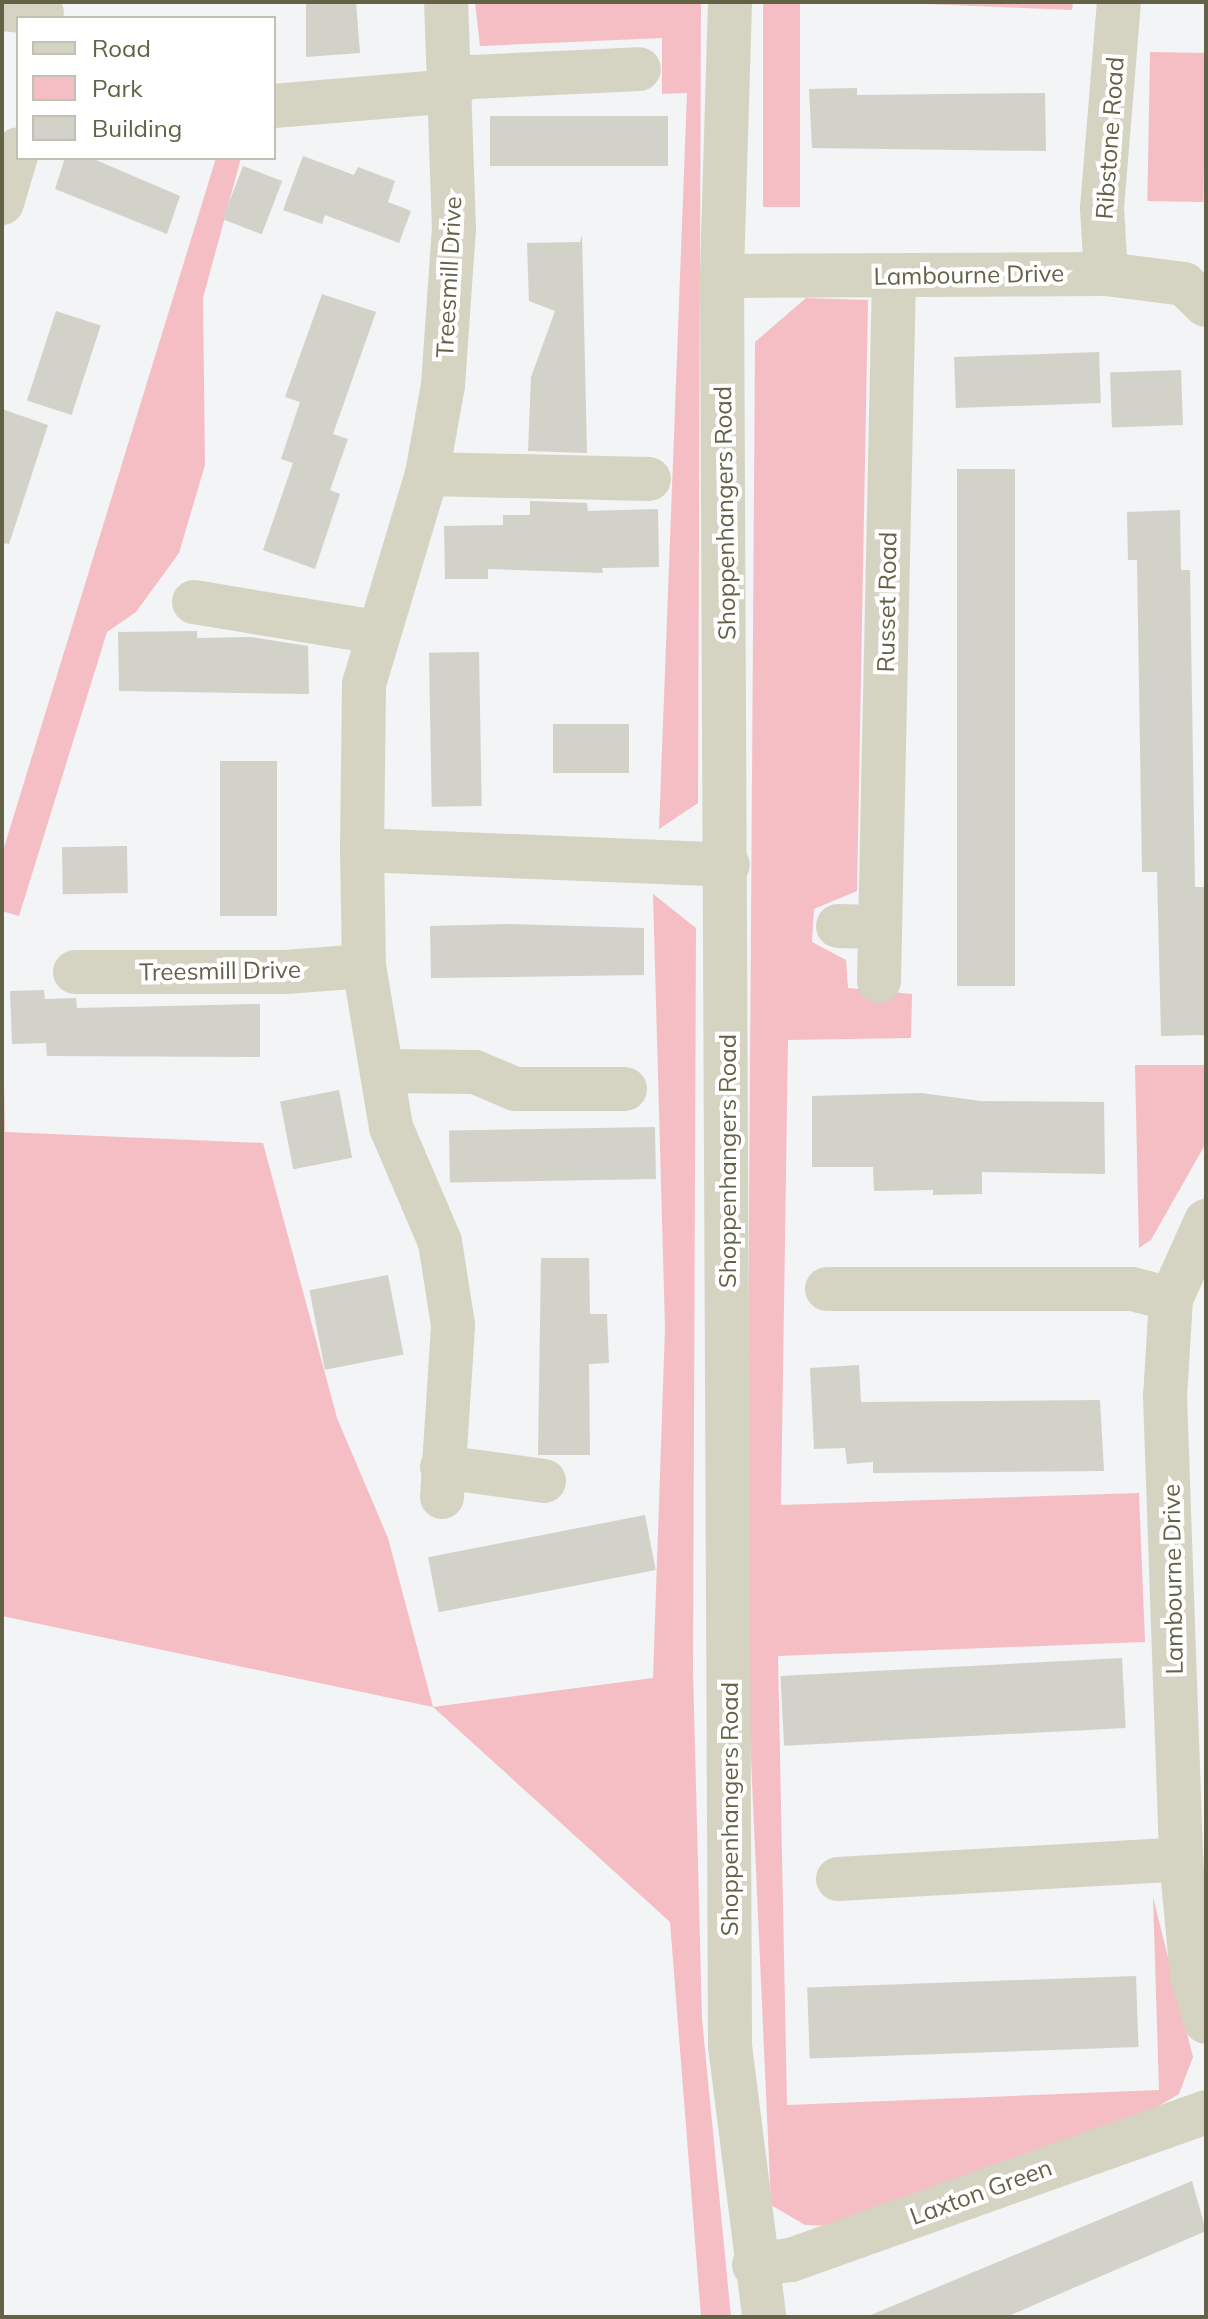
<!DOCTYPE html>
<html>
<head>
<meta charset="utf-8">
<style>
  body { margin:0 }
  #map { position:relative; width:1208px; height:2319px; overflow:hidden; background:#f2f4f5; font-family:Mulish,sans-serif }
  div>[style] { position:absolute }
  .green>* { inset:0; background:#f5bec5; transform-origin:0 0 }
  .building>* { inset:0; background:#d2d2c9; transform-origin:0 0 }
  .minor>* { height:44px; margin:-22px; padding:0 22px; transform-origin:22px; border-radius:22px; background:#d5d4c2 }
  .tertiary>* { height:44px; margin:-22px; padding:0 22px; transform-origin:22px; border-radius:22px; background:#d5d4c2 }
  span { translate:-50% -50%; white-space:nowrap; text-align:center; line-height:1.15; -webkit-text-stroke:8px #fff; paint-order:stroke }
  .street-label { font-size:24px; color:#636247 }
  .frame { position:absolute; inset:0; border:4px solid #636247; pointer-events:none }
  .legend { position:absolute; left:16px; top:16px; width:260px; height:144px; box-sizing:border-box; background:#fff; border:2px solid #c1c0b5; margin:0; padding:10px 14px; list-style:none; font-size:24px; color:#636247 }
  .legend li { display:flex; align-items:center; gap:16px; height:40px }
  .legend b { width:40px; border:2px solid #c1c0b5 }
</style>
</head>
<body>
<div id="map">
  <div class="green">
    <i style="clip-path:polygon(475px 2px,701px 2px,698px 803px,659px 829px,687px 93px,662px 94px,662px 38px,480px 46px)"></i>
    <i style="left:763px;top:2px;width:37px;height:205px"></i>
    <i style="clip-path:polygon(875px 2px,1073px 2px,1072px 10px)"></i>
    <i style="left:1150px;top:52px;width:56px;height:149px;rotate:1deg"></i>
    <i style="clip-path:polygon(216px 158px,241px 158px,203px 298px,205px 465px,179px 553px,136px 612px,107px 632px,19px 916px,2px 911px,2px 854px)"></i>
    <i style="clip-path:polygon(806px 298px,868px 300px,857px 891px,814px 909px,812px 942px,846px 960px,848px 988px,912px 994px,911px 1038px,788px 1040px,781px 1505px,1139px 1493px,1145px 1642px,778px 1656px,787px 2105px,1159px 2090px,1153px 1897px,1193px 2057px,1179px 2094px,1138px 2118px,851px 2226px,805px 2225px,771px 2205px,746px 1648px,755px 342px)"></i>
    <i style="clip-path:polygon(653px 894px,696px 928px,693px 1670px,702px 2019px,731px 2317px,701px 2317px,670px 1922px,433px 1707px,2px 1616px,2px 980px,5px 1132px,263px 1143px,337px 1418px,388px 1538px,433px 1707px,653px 1678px,665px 1328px)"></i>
    <i style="clip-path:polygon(1135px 1065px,1206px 1065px,1206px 1143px,1151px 1240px,1139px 1248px)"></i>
  </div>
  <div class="building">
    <i style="clip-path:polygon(306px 2px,356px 2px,360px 53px,306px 57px)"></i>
    <i style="clip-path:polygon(857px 88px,857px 95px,1045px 93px,1046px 151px,812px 148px,809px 89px)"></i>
    <i style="left:490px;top:116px;width:178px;height:50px"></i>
    <i style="clip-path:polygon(303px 156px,354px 175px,358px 167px,395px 181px,388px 202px,411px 211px,399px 243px,325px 215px,322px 224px,283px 210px)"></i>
    <i style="clip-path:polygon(65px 158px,91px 158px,180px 196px,167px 234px,55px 189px)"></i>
    <i style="left:243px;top:166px;width:42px;height:57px;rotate:21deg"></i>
    <i style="clip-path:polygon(582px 235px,587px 453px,528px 451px,531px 377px,555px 311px,529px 301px,527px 243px,580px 242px)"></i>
    <i style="clip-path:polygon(322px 294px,376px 312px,333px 434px,348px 439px,330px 490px,340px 494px,315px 569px,263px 550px,293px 463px,281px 459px,300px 402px,285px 397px)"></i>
    <i style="left:56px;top:311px;width:47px;height:94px;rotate:18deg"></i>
    <i style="left:1099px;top:352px;width:51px;height:145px;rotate:88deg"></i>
    <i style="left:1181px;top:370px;width:55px;height:71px;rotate:88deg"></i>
    <i style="clip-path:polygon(2px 409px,48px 425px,9px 544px,2px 543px)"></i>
    <i style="left:1015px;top:469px;width:517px;height:58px;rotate:90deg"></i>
    <i style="clip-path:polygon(530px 501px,587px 503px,588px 511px,658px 509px,659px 567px,602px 568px,603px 573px,488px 569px,488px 579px,445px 579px,444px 526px,503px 525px,503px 515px,530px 515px)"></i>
    <i style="clip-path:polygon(1180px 510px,1181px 570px,1190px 570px,1195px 887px,1206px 887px,1206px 1035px,1161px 1036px,1157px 872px,1142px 872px,1137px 560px,1128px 560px,1127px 512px)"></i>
    <i style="clip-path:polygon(197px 631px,197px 638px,251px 637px,308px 646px,309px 694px,119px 691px,118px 632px)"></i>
    <i style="left:479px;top:652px;width:154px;height:50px;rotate:89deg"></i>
    <i style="left:629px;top:724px;width:49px;height:76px;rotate:90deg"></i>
    <i style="left:277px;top:761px;width:155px;height:57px;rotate:90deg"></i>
    <i style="left:127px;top:846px;width:47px;height:65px;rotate:89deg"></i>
    <i style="clip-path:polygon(510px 924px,644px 928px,644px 975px,431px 978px,430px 926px)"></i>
    <i style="clip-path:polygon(44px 990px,45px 999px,76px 998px,77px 1008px,260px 1004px,260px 1057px,47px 1056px,46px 1043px,12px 1044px,10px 991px)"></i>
    <i style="left:339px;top:1090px;width:69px;height:60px;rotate:79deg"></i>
    <i style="clip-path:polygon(921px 1093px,981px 1101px,1104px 1102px,1105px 1174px,982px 1172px,982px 1194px,933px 1195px,933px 1190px,874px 1191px,873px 1167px,812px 1167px,812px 1096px)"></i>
    <i style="left:655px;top:1127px;width:52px;height:206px;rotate:89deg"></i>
    <i style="clip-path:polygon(541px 1258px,589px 1258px,590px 1314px,607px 1314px,609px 1363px,589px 1364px,590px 1455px,538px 1455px)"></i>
    <i style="left:388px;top:1275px;width:81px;height:80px;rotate:79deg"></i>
    <i style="clip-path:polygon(859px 1365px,861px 1402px,1100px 1400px,1104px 1471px,873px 1473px,873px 1462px,847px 1464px,845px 1448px,814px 1449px,810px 1368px)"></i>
    <i style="left:645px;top:1515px;width:56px;height:221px;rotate:79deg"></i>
    <i style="left:1122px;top:1658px;width:70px;height:342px;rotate:87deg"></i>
    <i style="left:1136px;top:1976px;width:71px;height:329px;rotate:88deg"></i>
    <i style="clip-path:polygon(1192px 2181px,1206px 2231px,1006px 2317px,866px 2317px)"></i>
  </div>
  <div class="minor">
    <i style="left:2px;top:9px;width:40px;rotate:5.7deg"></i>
    <i style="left:451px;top:78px;width:188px;rotate:-2.7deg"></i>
    <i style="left:274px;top:106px;width:179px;rotate:-4.8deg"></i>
    <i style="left:2px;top:203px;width:56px;rotate:-73.5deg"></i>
    <i style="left:1106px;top:274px;width:66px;rotate:-93.5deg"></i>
    <i style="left:1102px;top:208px;width:207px;rotate:-85.3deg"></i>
    <i style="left:722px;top:276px;width:384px;rotate:-0.3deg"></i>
    <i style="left:1106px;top:274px;width:79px;rotate:7.3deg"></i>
    <i style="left:1184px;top:284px;width:30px;rotate:44deg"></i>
    <i style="left:427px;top:474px;width:222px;rotate:1.3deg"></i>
    <i style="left:194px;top:602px;width:184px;rotate:9.4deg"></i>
    <i style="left:362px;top:850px;width:366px;rotate:2.3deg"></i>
    <i style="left:838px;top:926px;width:42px;rotate:1.4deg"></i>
    <i style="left:75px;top:972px;width:211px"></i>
    <i style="left:286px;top:972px;width:78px;rotate:-4.4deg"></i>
    <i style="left:879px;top:981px;width:703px;rotate:-88.78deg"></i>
    <i style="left:382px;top:1071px;width:93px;rotate:0.6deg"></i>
    <i style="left:475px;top:1072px;width:43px;rotate:23deg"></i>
    <i style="left:515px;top:1089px;width:110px"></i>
    <i style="left:1206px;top:1221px;width:85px;rotate:114.2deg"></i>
    <i style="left:1171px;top:1299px;width:97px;rotate:93.5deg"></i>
    <i style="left:1165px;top:1396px;width:463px;rotate:88deg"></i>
    <i style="left:1181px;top:1859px;width:118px;rotate:84.6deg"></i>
    <i style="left:1192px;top:1976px;width:48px;rotate:73.1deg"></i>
    <i style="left:827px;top:1289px;width:305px"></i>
    <i style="left:1132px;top:1289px;width:40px;rotate:14.4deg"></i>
    <i style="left:442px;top:1467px;width:103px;rotate:7.8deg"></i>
    <i style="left:442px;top:1497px;width:172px;rotate:-86.3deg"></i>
    <i style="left:453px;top:1325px;width:84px;rotate:-98.9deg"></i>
    <i style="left:440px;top:1242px;width:125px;rotate:-113.1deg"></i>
    <i style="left:391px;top:1127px;width:163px;rotate:-99.5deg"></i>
    <i style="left:364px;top:966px;width:116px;rotate:-91deg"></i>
    <i style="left:362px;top:850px;width:166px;rotate:-89.3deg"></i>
    <i style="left:364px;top:684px;width:219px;rotate:-73.3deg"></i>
    <i style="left:427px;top:474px;width:90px;rotate:-79.8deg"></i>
    <i style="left:443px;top:385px;width:156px;rotate:-86deg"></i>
    <i style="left:454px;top:229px;width:227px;rotate:-92deg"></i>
    <i style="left:838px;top:1879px;width:344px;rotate:-3.3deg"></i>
    <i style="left:754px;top:2265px;width:37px;rotate:-8deg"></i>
    <i style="left:791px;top:2260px;width:441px;rotate:-19.6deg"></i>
  </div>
  <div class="tertiary">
    <i style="left:730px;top:2px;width:274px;rotate:91.7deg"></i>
    <i style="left:722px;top:276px;width:1770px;rotate:89.74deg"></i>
    <i style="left:730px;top:2046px;width:273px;rotate:82.8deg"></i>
  </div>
  <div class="street-label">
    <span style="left:1110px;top:138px;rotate:-86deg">Ribstone Road</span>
    <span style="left:969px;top:275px;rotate:-1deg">Lambourne Drive</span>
    <span style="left:449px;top:277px;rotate:-87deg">Treesmill Drive</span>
    <span style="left:725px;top:513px;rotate:-91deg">Shoppenhangers Road</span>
    <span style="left:887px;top:602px;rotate:-89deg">Russet Road</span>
    <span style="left:220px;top:971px;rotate:-1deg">Treesmill Drive</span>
    <span style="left:728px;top:1161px;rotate:-90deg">Shoppenhangers Road</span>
    <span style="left:1173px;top:1579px;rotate:-91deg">Lambourne Drive</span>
    <span style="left:730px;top:1809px;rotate:-90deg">Shoppenhangers Road</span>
    <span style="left:981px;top:2192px;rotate:-20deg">Laxton Green</span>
  </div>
  <div class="frame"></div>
  <ul class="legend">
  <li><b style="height:10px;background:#d5d4c2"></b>Road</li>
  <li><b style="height:22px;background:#f5bec5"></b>Park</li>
  <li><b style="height:22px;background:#d2d2c9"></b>Building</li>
  </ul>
</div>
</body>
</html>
